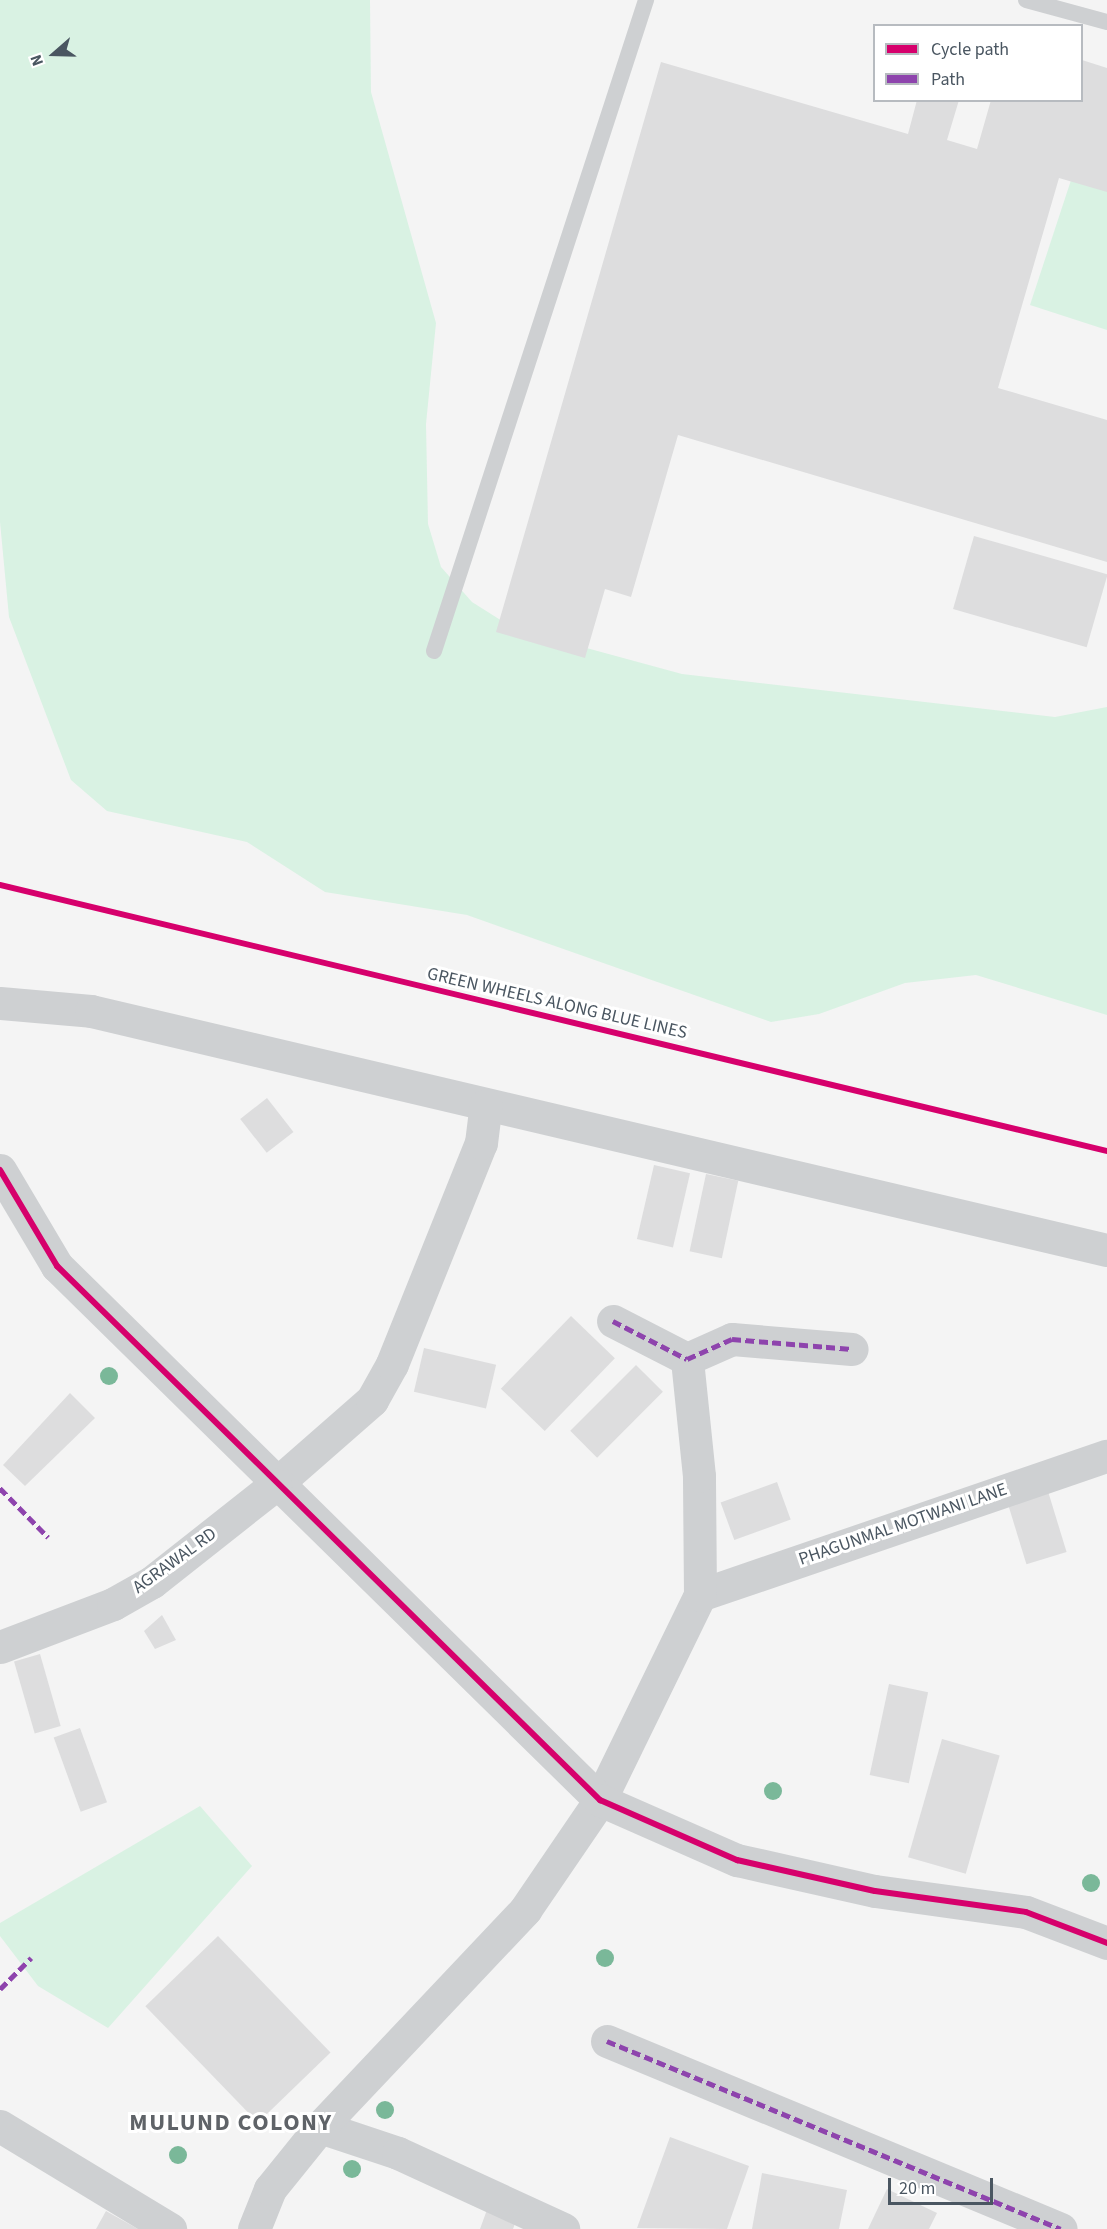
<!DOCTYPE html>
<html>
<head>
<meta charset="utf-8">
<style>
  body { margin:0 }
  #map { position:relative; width:1107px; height:2229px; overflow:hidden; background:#f4f4f4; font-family:"Source Sans 3",sans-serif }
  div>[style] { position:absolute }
  .green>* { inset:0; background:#d9f2e3 }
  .building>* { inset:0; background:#ddddde; transform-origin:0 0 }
  .service>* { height:16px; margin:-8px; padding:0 8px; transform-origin:8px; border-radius:8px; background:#ced0d2 }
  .minor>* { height:33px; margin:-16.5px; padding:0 16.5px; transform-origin:16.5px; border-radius:16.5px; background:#ced0d2 }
  .tertiary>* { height:33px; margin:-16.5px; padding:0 16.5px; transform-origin:16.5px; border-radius:16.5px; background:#ced0d2 }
  .quiet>* { height:4.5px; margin-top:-2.25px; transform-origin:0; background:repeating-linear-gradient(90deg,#8e44ad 0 9px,transparent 0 13.5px) }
  .cycleway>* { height:6px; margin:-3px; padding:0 3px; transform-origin:3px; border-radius:3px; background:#d6006c }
  .trees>* { width:18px; height:18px; margin:-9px; border-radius:50%; background:#7ab899 }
  span { translate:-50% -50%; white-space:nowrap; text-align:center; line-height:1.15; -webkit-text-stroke:6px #fff; paint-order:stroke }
  .street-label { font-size:18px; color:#4a5661 }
  .district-label { font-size:24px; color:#5f6368; font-weight:700; letter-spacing:1.5px }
  .legend { position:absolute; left:873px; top:24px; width:210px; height:78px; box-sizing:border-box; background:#fff; border:2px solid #b7bbc0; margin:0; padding:8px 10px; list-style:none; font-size:18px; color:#4a5661 }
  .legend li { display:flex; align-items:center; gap:12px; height:30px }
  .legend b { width:30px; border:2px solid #b7bbc0 }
  .north { position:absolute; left:24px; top:24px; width:60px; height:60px; -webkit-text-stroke:4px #fff; paint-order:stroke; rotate:250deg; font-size:16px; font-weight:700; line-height:24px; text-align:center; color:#4a5661 }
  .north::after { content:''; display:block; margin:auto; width:21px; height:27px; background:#4a5661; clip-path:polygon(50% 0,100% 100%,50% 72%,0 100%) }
  .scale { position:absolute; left:888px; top:2178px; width:105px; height:27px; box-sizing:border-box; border:3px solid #4a5661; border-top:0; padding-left:8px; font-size:18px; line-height:21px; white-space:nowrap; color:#4a5661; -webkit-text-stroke:4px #fff; paint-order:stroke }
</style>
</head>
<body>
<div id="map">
  <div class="green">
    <i style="clip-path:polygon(0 0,370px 0,371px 92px,436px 323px,426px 424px,428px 524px,441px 567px,472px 602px,513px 628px,682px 674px,1055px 717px,1107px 707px,1107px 1015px,976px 975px,905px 983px,819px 1014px,771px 1022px,467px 915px,325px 892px,247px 842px,107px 811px,71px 780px,9px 617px,0 522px)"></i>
    <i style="clip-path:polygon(1074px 171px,1107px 181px,1107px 330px,1030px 305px)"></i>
    <i style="clip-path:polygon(200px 1806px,252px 1866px,108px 2028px,38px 1986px,0 1936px,0 1923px)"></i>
  </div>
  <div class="building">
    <i style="clip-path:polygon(1082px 60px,1107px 68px,1107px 192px,1059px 178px,998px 388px,1107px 420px,1107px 562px,678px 435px,631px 597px,605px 589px,585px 658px,496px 632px,661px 62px,908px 134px,917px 100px,959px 100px,947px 140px,977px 149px,991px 100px,1082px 100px)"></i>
    <i style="left:974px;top:536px;width:139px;height:76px;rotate:16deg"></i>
    <i style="left:267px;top:1098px;width:43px;height:34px;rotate:52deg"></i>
    <i style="left:654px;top:1165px;width:37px;height:76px;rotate:13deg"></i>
    <i style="left:706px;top:1174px;width:33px;height:79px;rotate:12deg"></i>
    <i style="left:571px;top:1316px;width:61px;height:101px;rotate:44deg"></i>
    <i style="left:424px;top:1348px;width:74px;height:45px;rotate:13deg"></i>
    <i style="left:636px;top:1365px;width:38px;height:93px;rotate:45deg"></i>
    <i style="clip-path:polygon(70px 1393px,95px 1418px,25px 1486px,3px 1465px)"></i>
    <i style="left:777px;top:1482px;width:40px;height:60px;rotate:70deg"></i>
    <i style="left:1047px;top:1488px;width:67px;height:42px;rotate:73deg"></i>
    <i style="clip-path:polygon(162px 1615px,176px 1640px,155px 1649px,144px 1631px)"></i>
    <i style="left:40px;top:1654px;width:75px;height:27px;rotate:74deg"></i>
    <i style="left:889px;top:1684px;width:40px;height:93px;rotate:12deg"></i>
    <i style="left:80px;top:1728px;width:79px;height:28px;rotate:70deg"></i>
    <i style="left:942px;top:1739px;width:60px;height:123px;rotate:16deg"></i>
    <i style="left:218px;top:1936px;width:162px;height:101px;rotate:46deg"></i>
    <i style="clip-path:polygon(670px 2137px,749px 2166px,727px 2229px,637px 2228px)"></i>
    <i style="clip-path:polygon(762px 2173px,847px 2190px,839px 2229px,752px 2229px)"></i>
    <i style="clip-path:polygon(887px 2189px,937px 2213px,929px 2229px,868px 2229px)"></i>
    <i style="clip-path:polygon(488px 2207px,517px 2218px,513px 2229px,480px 2229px)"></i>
    <i style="clip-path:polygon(106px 2211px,138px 2229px,96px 2229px)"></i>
  </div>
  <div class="service">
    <i style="left:1026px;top:0;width:84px;rotate:15.2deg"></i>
    <i style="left:434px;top:651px;width:685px;rotate:-71.96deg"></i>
  </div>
  <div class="minor">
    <i style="left:0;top:1003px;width:91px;rotate:5deg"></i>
    <i style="left:91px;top:1011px;width:1044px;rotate:13.24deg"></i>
    <i style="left:613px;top:1321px;width:83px;rotate:27.2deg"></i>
    <i style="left:687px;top:1359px;width:49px;rotate:-24deg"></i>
    <i style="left:732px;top:1339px;width:120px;rotate:4.8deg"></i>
    <i style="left:275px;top:1485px;width:129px;rotate:-41.2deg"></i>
    <i style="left:372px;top:1400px;width:41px;rotate:-60.9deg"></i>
    <i style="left:392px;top:1364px;width:238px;rotate:-68.1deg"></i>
    <i style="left:481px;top:1143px;width:38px;rotate:-83deg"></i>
    <i style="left:700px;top:1595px;width:430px;rotate:-18.9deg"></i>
    <i style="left:607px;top:2041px;width:491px;rotate:22.5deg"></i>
    <i style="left:0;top:2126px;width:199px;rotate:31.2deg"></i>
    <i style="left:320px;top:2127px;width:82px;rotate:18.4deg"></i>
    <i style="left:398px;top:2153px;width:182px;rotate:24.7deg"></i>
    <i style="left:254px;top:2229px;width:43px;rotate:-68.2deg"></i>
    <i style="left:270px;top:2189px;width:80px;rotate:-51.1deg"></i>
    <i style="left:320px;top:2127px;width:299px;rotate:-46.6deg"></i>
    <i style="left:525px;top:1910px;width:133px;rotate:-55.7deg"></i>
    <i style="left:600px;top:1800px;width:228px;rotate:-64deg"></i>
    <i style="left:700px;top:1595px;width:119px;rotate:-90.5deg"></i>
    <i style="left:699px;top:1476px;width:118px;rotate:-95.9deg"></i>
  </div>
  <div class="tertiary">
    <i style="left:0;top:1170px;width:112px;rotate:59.3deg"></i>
    <i style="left:57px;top:1266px;width:762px;rotate:44.52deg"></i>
    <i style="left:600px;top:1800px;width:150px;rotate:23.7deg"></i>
    <i style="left:737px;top:1860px;width:141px;rotate:12.7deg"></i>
    <i style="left:875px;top:1891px;width:152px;rotate:7.9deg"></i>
    <i style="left:1026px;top:1912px;width:87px;rotate:20.9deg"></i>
    <i style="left:0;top:1647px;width:121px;rotate:-20.8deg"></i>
    <i style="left:113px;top:1604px;width:45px;rotate:-29.4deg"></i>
    <i style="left:152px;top:1582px;width:157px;rotate:-38.3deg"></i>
  </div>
  <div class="quiet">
    <i style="left:613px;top:1321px;width:83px;rotate:27.2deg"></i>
    <i style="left:687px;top:1359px;width:49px;rotate:-24deg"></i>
    <i style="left:732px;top:1339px;width:120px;rotate:4.8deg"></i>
    <i style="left:0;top:1488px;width:69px;rotate:45.6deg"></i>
    <i style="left:0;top:1989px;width:44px;rotate:-45deg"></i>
    <i style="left:607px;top:2041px;width:491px;rotate:22.5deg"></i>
  </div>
  <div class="cycleway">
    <i style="left:0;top:885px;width:1139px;rotate:13.51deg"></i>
    <i style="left:0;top:1170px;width:112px;rotate:59.3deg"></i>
    <i style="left:57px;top:1266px;width:762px;rotate:44.52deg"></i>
    <i style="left:600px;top:1800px;width:150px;rotate:23.7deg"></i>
    <i style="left:737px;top:1860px;width:141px;rotate:12.7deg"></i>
    <i style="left:875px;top:1891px;width:152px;rotate:7.9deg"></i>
    <i style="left:1026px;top:1912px;width:87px;rotate:20.9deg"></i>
  </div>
  <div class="trees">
    <i style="left:109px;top:1376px"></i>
    <i style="left:773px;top:1791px"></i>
    <i style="left:1091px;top:1883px"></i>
    <i style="left:605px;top:1958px"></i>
    <i style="left:385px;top:2110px"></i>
    <i style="left:178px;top:2155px"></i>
    <i style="left:352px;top:2169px"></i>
  </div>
  <div class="street-label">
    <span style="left:557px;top:1004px;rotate:13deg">GREEN WHEELS ALONG BLUE LINES</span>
    <span style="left:903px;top:1525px;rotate:-19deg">PHAGUNMAL MOTWANI LANE</span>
    <span style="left:175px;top:1561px;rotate:-36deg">AGRAWAL RD</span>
  </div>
  <div class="district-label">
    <span style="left:231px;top:2123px">MULUND COLONY</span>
  </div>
  <ul class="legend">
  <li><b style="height:8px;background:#d6006c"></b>Cycle path</li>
  <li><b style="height:8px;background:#8e44ad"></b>Path</li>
  </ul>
  <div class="north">N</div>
  <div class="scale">20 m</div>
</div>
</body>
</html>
